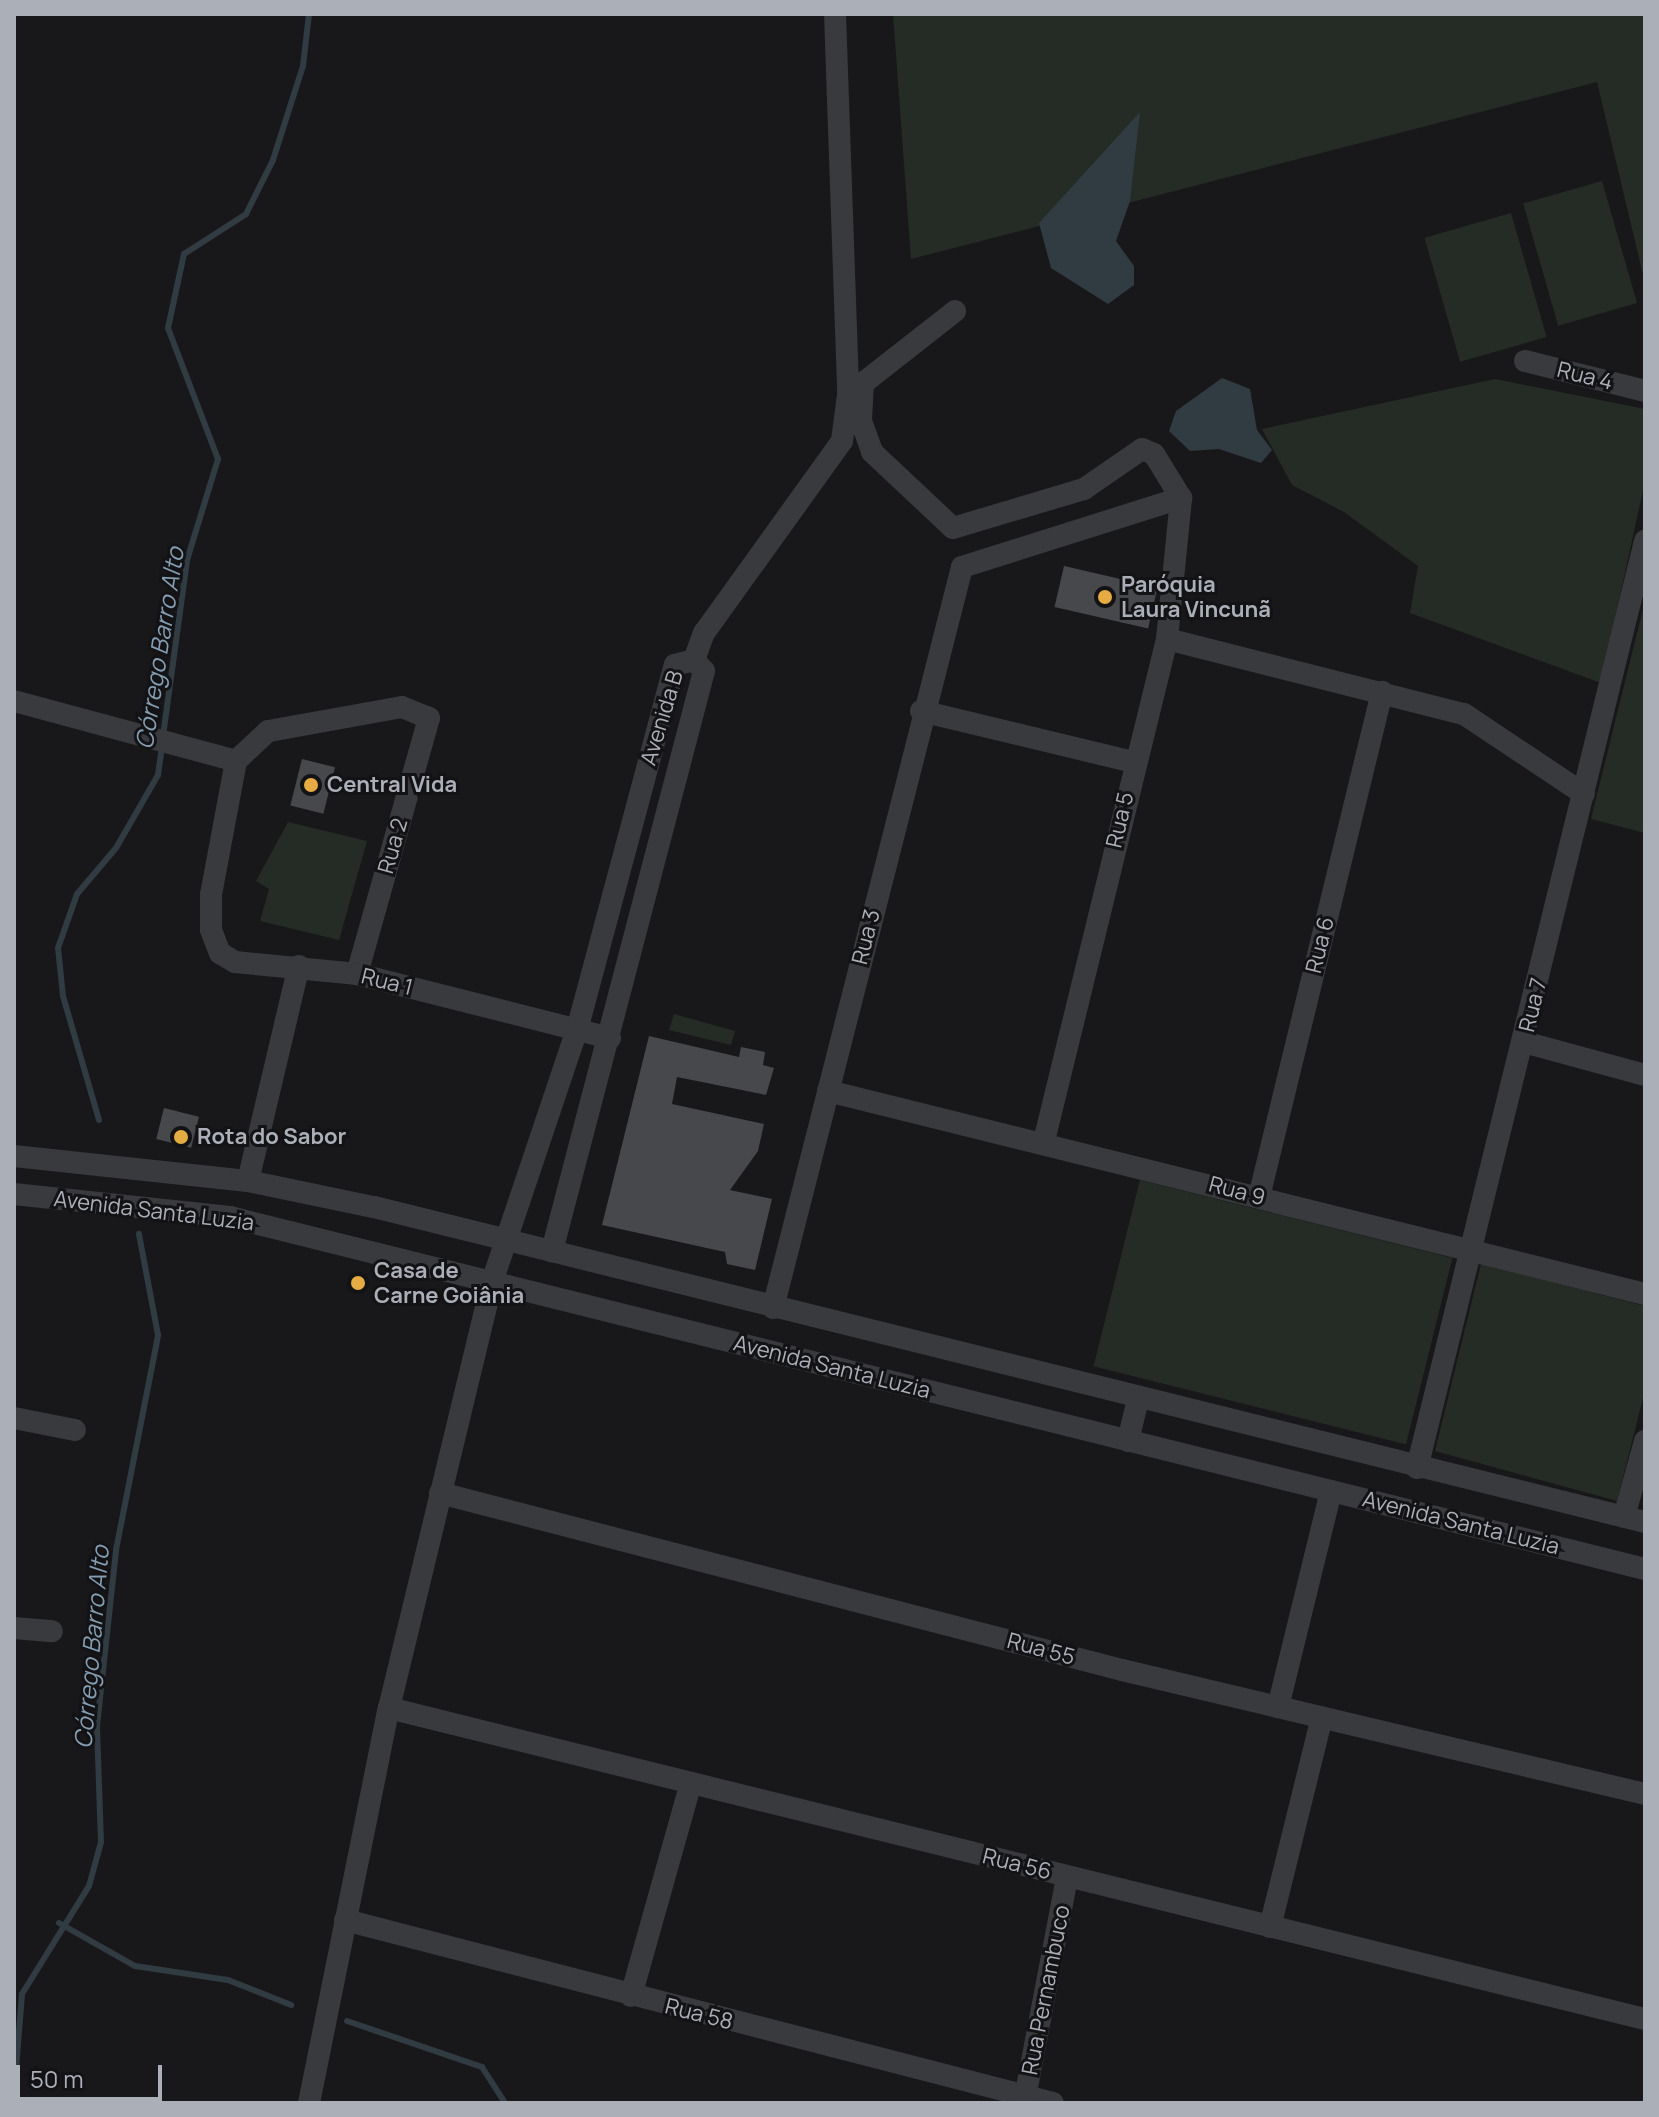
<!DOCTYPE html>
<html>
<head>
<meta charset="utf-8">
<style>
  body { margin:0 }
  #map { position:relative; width:1659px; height:2117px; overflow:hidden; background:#18181a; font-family:Manrope,sans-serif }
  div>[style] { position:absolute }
  .green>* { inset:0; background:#242c25; transform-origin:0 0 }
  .water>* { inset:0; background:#313b42 }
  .stream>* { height:6px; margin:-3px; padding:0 3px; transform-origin:3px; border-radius:3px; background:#313b42 }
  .building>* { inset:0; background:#47484c; transform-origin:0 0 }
  .minor>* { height:22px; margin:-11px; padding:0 11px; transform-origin:11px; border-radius:11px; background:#393a3e }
  .dots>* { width:22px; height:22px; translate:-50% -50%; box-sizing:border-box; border:4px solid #131315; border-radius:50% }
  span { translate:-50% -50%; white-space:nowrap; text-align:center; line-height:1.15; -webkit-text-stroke:6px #131315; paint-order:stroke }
  .street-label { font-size:22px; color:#abafb8 }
  .poi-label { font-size:22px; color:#abafb8; font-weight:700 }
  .left { translate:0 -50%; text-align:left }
  .water-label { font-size:24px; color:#849db1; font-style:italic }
  .frame { position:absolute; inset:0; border:16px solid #abafb8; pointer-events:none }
  .scale { position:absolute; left:16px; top:2065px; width:146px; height:36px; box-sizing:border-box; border:4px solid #abafb8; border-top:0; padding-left:10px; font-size:24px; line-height:28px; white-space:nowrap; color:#abafb8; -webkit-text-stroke:6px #131315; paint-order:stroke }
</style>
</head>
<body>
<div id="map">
  <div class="green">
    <i style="clip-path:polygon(893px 14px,1645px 14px,1645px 283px,1597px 82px,911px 259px)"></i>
    <i style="left:1602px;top:181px;width:127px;height:82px;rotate:74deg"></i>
    <i style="left:1511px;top:213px;width:129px;height:90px;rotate:74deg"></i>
    <i style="clip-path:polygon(1495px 379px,1645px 409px,1645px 481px,1601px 683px,1410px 613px,1418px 566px,1344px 512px,1292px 485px,1262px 429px)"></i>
    <i style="clip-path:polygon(1645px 601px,1645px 833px,1591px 819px)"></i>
    <i style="clip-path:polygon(288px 822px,367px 841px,339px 940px,260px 921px,269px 889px,256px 881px)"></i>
    <i style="clip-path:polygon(674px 1014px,735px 1031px,731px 1045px,669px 1030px)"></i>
    <i style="left:1140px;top:1180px;width:322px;height:192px;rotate:14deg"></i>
    <i style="clip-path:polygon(1481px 1264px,1645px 1306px,1645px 1390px,1617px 1501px,1435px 1451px)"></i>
  </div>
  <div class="water">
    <i style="clip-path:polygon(1140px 112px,1130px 201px,1116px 241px,1134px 266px,1134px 285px,1108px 304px,1051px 268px,1039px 223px)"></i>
    <i style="clip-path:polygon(1222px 378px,1250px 389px,1257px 430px,1272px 450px,1261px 463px,1219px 449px,1190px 451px,1169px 431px,1176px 411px)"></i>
  </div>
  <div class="stream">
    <i style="left:163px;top:736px;width:178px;rotate:-82.2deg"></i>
    <i style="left:187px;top:560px;width:106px;rotate:-72.9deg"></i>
    <i style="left:218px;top:459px;width:140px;rotate:-110.9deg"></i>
    <i style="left:168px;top:328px;width:76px;rotate:-77.8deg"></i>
    <i style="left:184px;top:254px;width:74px;rotate:-32.8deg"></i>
    <i style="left:246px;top:214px;width:60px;rotate:-63.4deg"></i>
    <i style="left:273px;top:160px;width:99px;rotate:-72.3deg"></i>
    <i style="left:303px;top:66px;width:52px;rotate:-83.4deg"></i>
    <i style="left:99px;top:1120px;width:129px;rotate:-106.2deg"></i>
    <i style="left:63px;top:996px;width:48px;rotate:-95.9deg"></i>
    <i style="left:58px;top:948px;width:57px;rotate:-70.6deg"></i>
    <i style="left:77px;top:894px;width:60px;rotate:-49.7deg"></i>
    <i style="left:116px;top:848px;width:84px;rotate:-60.1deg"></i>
    <i style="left:158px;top:775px;width:28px;rotate:-82deg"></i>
    <i style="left:59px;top:1923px;width:87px;rotate:29.5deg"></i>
    <i style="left:135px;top:1966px;width:94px;rotate:8.6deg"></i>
    <i style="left:228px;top:1980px;width:68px;rotate:21.6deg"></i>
    <i style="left:347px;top:2021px;width:143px;rotate:18.8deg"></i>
    <i style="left:482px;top:2067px;width:43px;rotate:57.4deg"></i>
    <i style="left:14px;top:2094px;width:100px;rotate:-85.4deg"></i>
    <i style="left:22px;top:1994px;width:127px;rotate:-58.2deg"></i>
    <i style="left:89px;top:1886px;width:46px;rotate:-74.7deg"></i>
    <i style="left:101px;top:1842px;width:116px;rotate:-92deg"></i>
    <i style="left:97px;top:1726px;width:177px;rotate:-83.8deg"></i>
    <i style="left:116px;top:1550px;width:219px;rotate:-78.9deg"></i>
    <i style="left:158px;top:1335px;width:103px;rotate:-100.7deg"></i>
  </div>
  <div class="building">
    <i style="left:1064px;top:566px;width:96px;height:42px;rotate:13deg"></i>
    <i style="left:302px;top:759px;width:34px;height:48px;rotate:14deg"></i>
    <i style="clip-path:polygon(649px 1036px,739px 1057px,741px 1047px,765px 1052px,763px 1065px,774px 1068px,766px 1095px,677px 1077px,672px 1104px,764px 1124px,758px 1151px,730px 1190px,772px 1199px,755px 1270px,727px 1264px,725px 1252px,602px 1225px)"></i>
    <i style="left:164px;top:1108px;width:36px;height:32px;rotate:14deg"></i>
  </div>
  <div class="minor">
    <i style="left:835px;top:14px;width:381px;rotate:88deg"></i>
    <i style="left:1525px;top:361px;width:124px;rotate:14deg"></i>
    <i style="left:863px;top:382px;width:39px;rotate:93deg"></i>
    <i style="left:861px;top:421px;width:33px;rotate:70deg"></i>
    <i style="left:872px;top:452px;width:111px;rotate:43.2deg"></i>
    <i style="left:953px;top:528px;width:137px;rotate:-16.6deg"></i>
    <i style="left:1084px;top:489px;width:70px;rotate:-34.6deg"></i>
    <i style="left:1142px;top:449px;width:13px;rotate:23deg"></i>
    <i style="left:1154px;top:454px;width:52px;rotate:58.5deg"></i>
    <i style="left:1167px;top:639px;width:306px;rotate:14.2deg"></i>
    <i style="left:1464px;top:714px;width:144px;rotate:33.7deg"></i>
    <i style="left:694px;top:660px;width:29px;rotate:-70deg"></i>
    <i style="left:704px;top:633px;width:236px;rotate:-54.3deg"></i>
    <i style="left:842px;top:441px;width:46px;rotate:-82.6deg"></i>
    <i style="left:848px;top:395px;width:136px;rotate:-38.1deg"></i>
    <i style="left:14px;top:701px;width:230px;rotate:15.1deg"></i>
    <i style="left:921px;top:711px;width:219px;rotate:13.5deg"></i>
    <i style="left:357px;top:974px;width:266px;rotate:-74.3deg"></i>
    <i style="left:429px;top:718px;width:29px;rotate:-158deg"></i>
    <i style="left:402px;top:707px;width:136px;rotate:169.8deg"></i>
    <i style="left:268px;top:731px;width:44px;rotate:136.8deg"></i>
    <i style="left:236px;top:761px;width:135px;rotate:100.6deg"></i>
    <i style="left:211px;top:894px;width:36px;rotate:90deg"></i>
    <i style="left:211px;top:930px;width:25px;rotate:69deg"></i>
    <i style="left:220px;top:953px;width:17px;rotate:31deg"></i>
    <i style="left:235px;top:962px;width:123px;rotate:5.6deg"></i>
    <i style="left:357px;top:974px;width:261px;rotate:14.2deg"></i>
    <i style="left:1524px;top:1042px;width:125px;rotate:15.3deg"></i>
    <i style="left:828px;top:1091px;width:842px;rotate:13.95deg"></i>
    <i style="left:1044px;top:1141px;width:517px;rotate:-76.23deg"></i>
    <i style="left:1167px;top:639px;width:142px;rotate:-84.3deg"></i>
    <i style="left:14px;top:1156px;width:235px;rotate:6.1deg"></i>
    <i style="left:248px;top:1181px;width:129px;rotate:11.7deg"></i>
    <i style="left:374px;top:1207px;width:1309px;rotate:13.92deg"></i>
    <i style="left:248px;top:1181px;width:221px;rotate:-76.7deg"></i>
    <i style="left:14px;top:1194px;width:217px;rotate:6.1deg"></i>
    <i style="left:230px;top:1217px;width:1458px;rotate:13.97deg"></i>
    <i style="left:1259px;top:1197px;width:520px;rotate:-76.31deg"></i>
    <i style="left:773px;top:1308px;width:765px;rotate:-75.69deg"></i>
    <i style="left:962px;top:567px;width:230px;rotate:-17.5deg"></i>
    <i style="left:14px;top:1418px;width:62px;rotate:11.1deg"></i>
    <i style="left:1128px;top:1441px;width:43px;rotate:-76.6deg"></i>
    <i style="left:1417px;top:1468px;width:955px;rotate:-76.18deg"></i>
    <i style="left:440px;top:1493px;width:705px;rotate:14.55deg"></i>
    <i style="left:1122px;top:1670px;width:537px;rotate:13.34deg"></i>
    <i style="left:1624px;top:1517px;width:79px;rotate:-74.6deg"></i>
    <i style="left:14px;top:1628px;width:38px;rotate:5deg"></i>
    <i style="left:1278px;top:1707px;width:222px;rotate:-76.2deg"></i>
    <i style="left:389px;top:1708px;width:1294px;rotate:13.91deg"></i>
    <i style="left:345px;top:1920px;width:731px;rotate:14.49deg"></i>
    <i style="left:1270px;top:1927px;width:216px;rotate:-76.1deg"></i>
    <i style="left:631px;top:1996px;width:221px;rotate:-74.3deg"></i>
    <i style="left:309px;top:2103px;width:403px;rotate:-78.6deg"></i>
    <i style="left:389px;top:1708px;width:438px;rotate:-76.4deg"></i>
    <i style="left:492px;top:1282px;width:266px;rotate:-71.4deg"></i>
    <i style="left:577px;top:1030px;width:378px;rotate:-75deg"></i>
    <i style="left:675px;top:665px;width:20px;rotate:-15deg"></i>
    <i style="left:694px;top:660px;width:15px;rotate:48deg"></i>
    <i style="left:704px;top:671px;width:600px;rotate:104.69deg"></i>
    <i style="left:1024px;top:2103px;width:230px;rotate:-79.2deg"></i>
  </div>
  <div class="dots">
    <i style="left:1105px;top:597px;background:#e6ac43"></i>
    <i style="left:311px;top:785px;background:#e6ac43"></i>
    <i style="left:181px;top:1137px;background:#e6ac43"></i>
    <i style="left:358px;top:1283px;background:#e6ac43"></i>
  </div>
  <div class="street-label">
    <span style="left:1585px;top:376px;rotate:14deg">Rua 4</span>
    <span style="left:662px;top:718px;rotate:-73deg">Avenida B</span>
    <span style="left:1120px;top:820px;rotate:-77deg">Rua 5</span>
    <span style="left:393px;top:846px;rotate:-74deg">Rua 2</span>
    <span style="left:866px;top:937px;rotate:-76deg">Rua 3</span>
    <span style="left:1320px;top:945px;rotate:-76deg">Rua 6</span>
    <span style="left:387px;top:982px;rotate:14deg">Rua 1</span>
    <span style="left:1533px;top:1005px;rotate:-76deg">Rua 7</span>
    <span style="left:1237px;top:1191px;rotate:15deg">Rua 9</span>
    <span style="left:154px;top:1211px;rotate:7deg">Avenida Santa Luzia</span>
    <span style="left:832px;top:1367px;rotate:14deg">Avenida Santa Luzia</span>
    <span style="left:1461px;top:1523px;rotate:14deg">Avenida Santa Luzia</span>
    <span style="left:1041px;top:1649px;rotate:15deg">Rua 55</span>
    <span style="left:1017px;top:1864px;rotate:14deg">Rua 56</span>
    <span style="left:1046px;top:1990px;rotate:-79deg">Rua Pernambuco</span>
    <span style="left:699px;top:2014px;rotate:14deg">Rua 58</span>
  </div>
  <div class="poi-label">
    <span class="left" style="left:1121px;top:597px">Paróquia<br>Laura Vincunã</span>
    <span class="left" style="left:327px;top:785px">Central Vida</span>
    <span class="left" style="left:197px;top:1137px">Rota do Sabor</span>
    <span class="left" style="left:374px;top:1283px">Casa de<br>Carne Goiânia</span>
  </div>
  <div class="water-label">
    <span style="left:159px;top:648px;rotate:-81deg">Córrego Barro Alto</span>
    <span style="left:91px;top:1647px;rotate:-85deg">Córrego Barro Alto</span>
  </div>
  <div class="frame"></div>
  <div class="scale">50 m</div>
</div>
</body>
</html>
